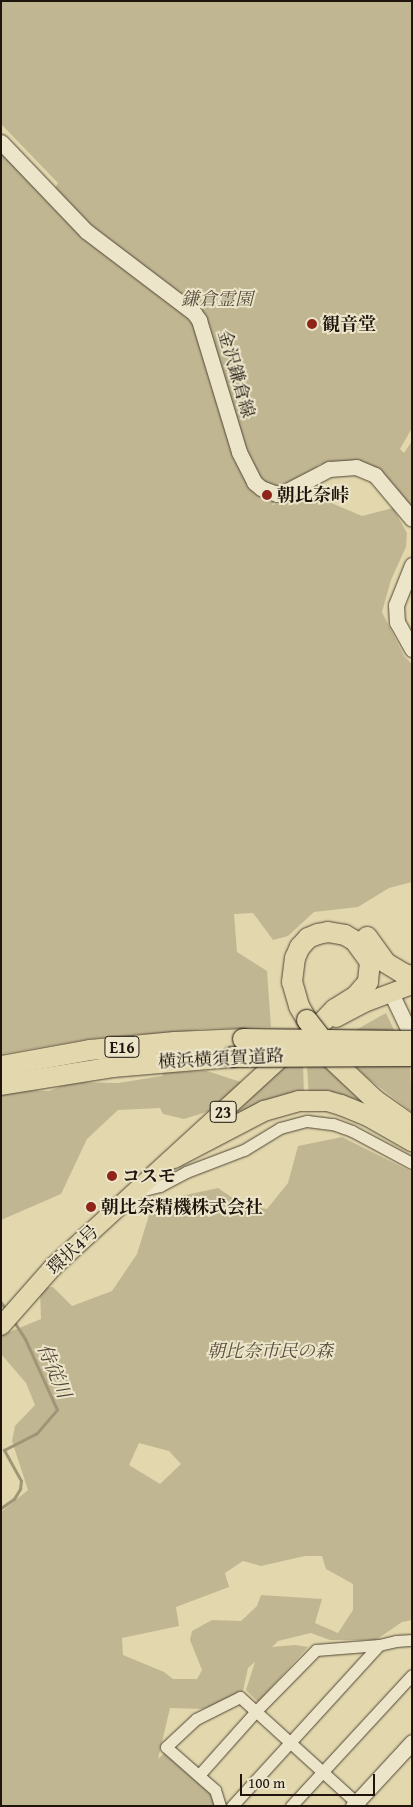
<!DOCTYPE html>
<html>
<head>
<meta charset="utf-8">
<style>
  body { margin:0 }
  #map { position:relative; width:413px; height:1807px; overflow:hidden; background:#e2d7ad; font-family:"Gentium Book Plus","Noto Serif JP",serif }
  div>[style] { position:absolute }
  .green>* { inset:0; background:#c1b692 }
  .stream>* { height:2.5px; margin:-1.25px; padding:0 1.25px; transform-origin:1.25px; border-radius:1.25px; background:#a09577 }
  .roads { filter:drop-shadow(0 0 1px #504635) drop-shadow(0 0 1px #504635) }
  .street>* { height:11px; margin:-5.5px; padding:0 5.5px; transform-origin:5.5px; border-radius:5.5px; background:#ece5ca }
  .secondary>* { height:15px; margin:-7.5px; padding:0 7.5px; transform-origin:7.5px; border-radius:7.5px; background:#ece5ca }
  .primary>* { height:18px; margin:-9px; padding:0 9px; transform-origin:9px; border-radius:9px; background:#e2d7ad }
  .highway>* { height:20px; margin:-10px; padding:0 10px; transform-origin:10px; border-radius:10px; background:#e2d7ad }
  .bridges { filter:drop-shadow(0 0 1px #1f150d) drop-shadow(0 0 1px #1f150d) }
  .highway-bridge>* { height:20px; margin:-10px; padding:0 10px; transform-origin:10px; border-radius:10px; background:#e2d7ad }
  .dots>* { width:14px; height:14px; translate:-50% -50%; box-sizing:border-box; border:2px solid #ece5ca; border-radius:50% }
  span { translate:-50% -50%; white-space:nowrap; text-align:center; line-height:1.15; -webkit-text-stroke:4px #ece5ca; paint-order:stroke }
  .shield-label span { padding:1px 4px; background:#ece5ca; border:1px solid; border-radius:4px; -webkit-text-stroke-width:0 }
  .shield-label { font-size:16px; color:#1f150d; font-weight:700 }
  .park-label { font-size:18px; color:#584d3c; font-style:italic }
  .poi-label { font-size:18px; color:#1f150d; font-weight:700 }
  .left { translate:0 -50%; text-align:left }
  .street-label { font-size:18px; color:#1f150d }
  .water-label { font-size:19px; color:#534837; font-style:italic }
  .frame { position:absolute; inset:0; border:2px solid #1f150d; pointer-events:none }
  .scale { position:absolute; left:240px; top:1774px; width:135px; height:22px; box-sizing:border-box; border:2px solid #1f150d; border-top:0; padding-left:6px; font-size:15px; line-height:18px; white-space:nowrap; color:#1f150d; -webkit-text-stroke:4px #ece5ca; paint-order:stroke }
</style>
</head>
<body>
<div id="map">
  <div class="green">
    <i style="clip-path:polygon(1px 1px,412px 1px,412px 422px,411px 430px,400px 449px,404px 453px,412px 441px,412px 515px,392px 487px,344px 461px,320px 464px,271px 505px,317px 497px,362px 516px,393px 508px,407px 533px,406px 547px,391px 580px,382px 612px,404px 656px,412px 664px,412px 882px,389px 888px,358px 907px,314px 912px,288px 936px,273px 940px,253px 913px,234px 914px,237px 952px,267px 971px,271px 1027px,201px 1029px,166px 1035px,137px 1034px,89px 1039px,1px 1054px,1px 152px,48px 199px,58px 183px,1px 124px)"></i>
    <i style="clip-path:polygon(386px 1013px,395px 1032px,354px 1031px)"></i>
    <i style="clip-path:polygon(351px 1062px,410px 1063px,412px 1112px,365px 1076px)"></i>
    <i style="clip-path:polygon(286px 1063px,303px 1063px,304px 1097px,202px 1139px)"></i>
    <i style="clip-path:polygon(328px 1063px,412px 1130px,309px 1096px,307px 1067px,311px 1064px)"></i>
    <i style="clip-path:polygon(207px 1071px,244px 1083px,213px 1110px,184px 1119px,163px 1114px,160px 1108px,118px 1110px,87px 1139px,61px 1194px,1px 1220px,1px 1094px,16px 1090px,49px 1091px,72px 1082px,118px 1083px,162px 1076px,164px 1072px)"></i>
    <i style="clip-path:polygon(evenodd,342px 1137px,412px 1172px,412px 1620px,402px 1622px,376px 1640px,330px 1640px,311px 1633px,278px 1641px,272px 1647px,295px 1645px,308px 1647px,258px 1702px,246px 1690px,255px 1662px,248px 1668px,243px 1691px,235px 1697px,202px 1709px,170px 1708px,158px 1759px,166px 1751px,213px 1792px,217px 1806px,1px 1806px,1px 1512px,28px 1490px,12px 1441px,15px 1426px,35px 1405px,26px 1383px,1px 1354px,2px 1335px,41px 1319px,40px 1288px,53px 1287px,72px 1306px,112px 1291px,137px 1254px,153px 1202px,218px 1188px,243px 1205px,267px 1209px,288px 1183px,298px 1146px,342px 1137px,139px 1443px,169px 1451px,181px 1464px,160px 1484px,129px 1465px,139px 1443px,342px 1137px,305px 1556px,322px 1556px,326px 1569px,353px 1584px,353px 1610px,338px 1633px,315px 1623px,322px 1599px,261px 1595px,257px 1606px,241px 1621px,212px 1620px,192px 1631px,190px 1640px,202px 1670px,197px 1679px,173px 1679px,164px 1672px,123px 1655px,122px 1638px,179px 1626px,176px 1607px,229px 1587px,225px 1573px,243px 1561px,261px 1566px,305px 1556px)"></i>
  </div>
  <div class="stream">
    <i style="left:1px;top:1302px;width:9px;rotate:54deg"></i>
    <i style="left:1px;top:1508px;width:16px;rotate:-35deg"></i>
    <i style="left:14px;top:1499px;width:12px;rotate:-59deg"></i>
    <i style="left:20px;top:1489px;width:8px;rotate:-83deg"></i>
    <i style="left:21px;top:1481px;width:35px;rotate:-119deg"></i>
    <i style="left:4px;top:1450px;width:36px;rotate:-27deg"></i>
    <i style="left:36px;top:1434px;width:32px;rotate:-49deg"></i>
    <i style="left:57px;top:1410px;width:78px;rotate:-114.3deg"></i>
    <i style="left:25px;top:1339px;width:20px;rotate:-123deg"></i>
  </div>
  <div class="roads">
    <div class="street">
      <i style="left:136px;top:1192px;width:25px;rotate:-14deg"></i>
      <i style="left:160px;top:1186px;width:30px;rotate:-28deg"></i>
      <i style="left:186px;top:1172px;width:62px;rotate:-20.8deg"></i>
      <i style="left:244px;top:1150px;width:42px;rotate:-31.4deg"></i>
      <i style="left:280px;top:1128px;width:28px;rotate:-15deg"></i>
      <i style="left:307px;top:1121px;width:26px;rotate:7deg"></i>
      <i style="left:333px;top:1124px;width:20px;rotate:20deg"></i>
      <i style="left:352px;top:1131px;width:68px;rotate:28.1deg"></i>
      <i style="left:199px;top:1775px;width:86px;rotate:-48.3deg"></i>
      <i style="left:256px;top:1711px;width:86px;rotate:-45.5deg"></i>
      <i style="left:316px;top:1650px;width:63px;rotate:-4.5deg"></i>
      <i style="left:379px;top:1645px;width:17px;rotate:-13deg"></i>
      <i style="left:396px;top:1641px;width:16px;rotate:-4deg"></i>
      <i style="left:220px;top:1806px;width:17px;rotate:-107deg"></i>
      <i style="left:215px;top:1790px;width:65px;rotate:-138.7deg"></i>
      <i style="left:166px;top:1747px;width:41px;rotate:-43deg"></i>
      <i style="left:196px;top:1719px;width:49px;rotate:-26.6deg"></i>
      <i style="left:240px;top:1697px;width:162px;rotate:42.2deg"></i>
      <i style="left:232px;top:1806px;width:218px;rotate:-47.6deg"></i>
      <i style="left:291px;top:1806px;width:178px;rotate:-47.3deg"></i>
    </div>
    <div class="secondary">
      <i style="left:1px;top:142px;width:123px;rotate:46.3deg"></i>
      <i style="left:86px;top:231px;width:136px;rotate:37.2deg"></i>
      <i style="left:194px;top:313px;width:9px;rotate:54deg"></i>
      <i style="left:199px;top:320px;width:138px;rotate:73.1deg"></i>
      <i style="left:239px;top:452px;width:34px;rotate:63deg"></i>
      <i style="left:254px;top:482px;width:9px;rotate:41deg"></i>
      <i style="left:261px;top:488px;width:17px;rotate:21deg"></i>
      <i style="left:277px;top:494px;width:8px;rotate:-14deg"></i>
      <i style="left:285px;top:492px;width:50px;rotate:-27.6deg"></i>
      <i style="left:329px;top:469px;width:27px;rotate:-4deg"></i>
      <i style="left:356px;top:467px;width:21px;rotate:23deg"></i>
      <i style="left:375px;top:475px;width:57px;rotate:49.9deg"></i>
      <i style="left:412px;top:565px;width:43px;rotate:111.8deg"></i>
      <i style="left:396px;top:605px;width:17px;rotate:87deg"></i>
      <i style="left:397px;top:622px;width:31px;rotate:61deg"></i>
      <i style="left:391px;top:993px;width:49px;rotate:64.5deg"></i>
      <i style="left:353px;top:1806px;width:87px;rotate:-47.3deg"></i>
    </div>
    <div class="primary">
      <i style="left:336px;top:1018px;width:32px;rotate:-28deg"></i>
      <i style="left:364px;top:1003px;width:51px;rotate:-20.6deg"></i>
      <i style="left:1px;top:1326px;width:79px;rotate:-48.6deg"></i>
      <i style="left:53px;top:1267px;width:319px;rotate:-42.5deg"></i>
    </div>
    <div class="highway">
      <i style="left:367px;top:937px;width:32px;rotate:54deg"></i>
      <i style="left:386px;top:963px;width:21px;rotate:31deg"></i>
      <i style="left:404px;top:974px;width:8px;rotate:14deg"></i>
      <i style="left:307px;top:1020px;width:16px;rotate:-120deg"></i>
      <i style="left:299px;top:1006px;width:25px;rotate:-106deg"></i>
      <i style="left:292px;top:982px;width:24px;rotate:-83deg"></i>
      <i style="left:295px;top:958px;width:12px;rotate:-66deg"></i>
      <i style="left:300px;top:947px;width:12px;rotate:-48deg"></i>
      <i style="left:308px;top:938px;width:11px;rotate:-22deg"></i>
      <i style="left:318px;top:934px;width:10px;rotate:-11deg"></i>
      <i style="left:328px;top:932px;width:17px;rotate:10deg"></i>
      <i style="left:345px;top:935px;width:12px;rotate:31deg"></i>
      <i style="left:355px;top:941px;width:26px;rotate:54deg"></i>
      <i style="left:370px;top:962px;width:20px;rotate:96deg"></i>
      <i style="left:368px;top:982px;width:18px;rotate:131deg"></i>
      <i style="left:356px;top:996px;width:25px;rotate:148deg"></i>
      <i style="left:335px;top:1009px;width:33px;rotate:134deg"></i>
      <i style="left:321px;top:1049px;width:74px;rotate:43.4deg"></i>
      <i style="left:375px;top:1100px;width:45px;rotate:35.1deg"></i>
      <i style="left:1px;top:1066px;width:90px;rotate:-10.2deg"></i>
      <i style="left:90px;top:1050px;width:85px;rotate:-5.4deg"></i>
      <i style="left:175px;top:1042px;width:68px;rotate:-2.5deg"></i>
      <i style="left:1px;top:1085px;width:113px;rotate:-9.1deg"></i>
      <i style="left:113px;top:1067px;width:119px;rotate:-4.8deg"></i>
      <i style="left:174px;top:1158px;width:102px;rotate:-27.6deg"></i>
      <i style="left:264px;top:1111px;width:36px;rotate:-16deg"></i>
      <i style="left:299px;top:1101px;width:28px"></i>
      <i style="left:327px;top:1101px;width:15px;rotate:16deg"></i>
      <i style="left:341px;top:1105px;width:29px;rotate:22deg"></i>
      <i style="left:368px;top:1116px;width:51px;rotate:29.6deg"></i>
    </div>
  </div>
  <div class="bridges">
    <div class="highway-bridge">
      <i style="left:307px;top:1020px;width:31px;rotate:52deg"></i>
      <i style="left:243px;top:1039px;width:169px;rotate:0.7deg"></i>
      <i style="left:232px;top:1057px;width:180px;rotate:-0.3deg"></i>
    </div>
  </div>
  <div class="dots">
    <i style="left:312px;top:324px;background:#8f2418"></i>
    <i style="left:267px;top:495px;background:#8f2418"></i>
    <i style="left:112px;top:1176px;background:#8f2418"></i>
    <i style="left:91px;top:1207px;background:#8f2418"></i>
  </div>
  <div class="shield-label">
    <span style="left:122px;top:1047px">E16</span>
    <span style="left:223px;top:1112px">23</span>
  </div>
  <div class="park-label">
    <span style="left:217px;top:299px">鎌倉霊園</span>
    <span style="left:270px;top:1351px">朝比奈市民の森</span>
  </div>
  <div class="poi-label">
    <span class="left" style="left:322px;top:324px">観音堂</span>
    <span class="left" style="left:277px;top:495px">朝比奈峠</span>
    <span class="left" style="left:122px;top:1176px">コスモ</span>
    <span class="left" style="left:101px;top:1207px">朝比奈精機株式会社</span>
  </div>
  <div class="street-label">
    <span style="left:236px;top:374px;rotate:74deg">金沢鎌倉線</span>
    <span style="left:221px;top:1059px;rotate:-3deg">横浜横須賀道路</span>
    <span style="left:73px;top:1250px;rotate:-43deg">環状4号</span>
  </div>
  <div class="water-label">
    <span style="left:54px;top:1371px;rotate:67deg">侍従川</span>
  </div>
  <div class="frame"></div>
  <div class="scale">100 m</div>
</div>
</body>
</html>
